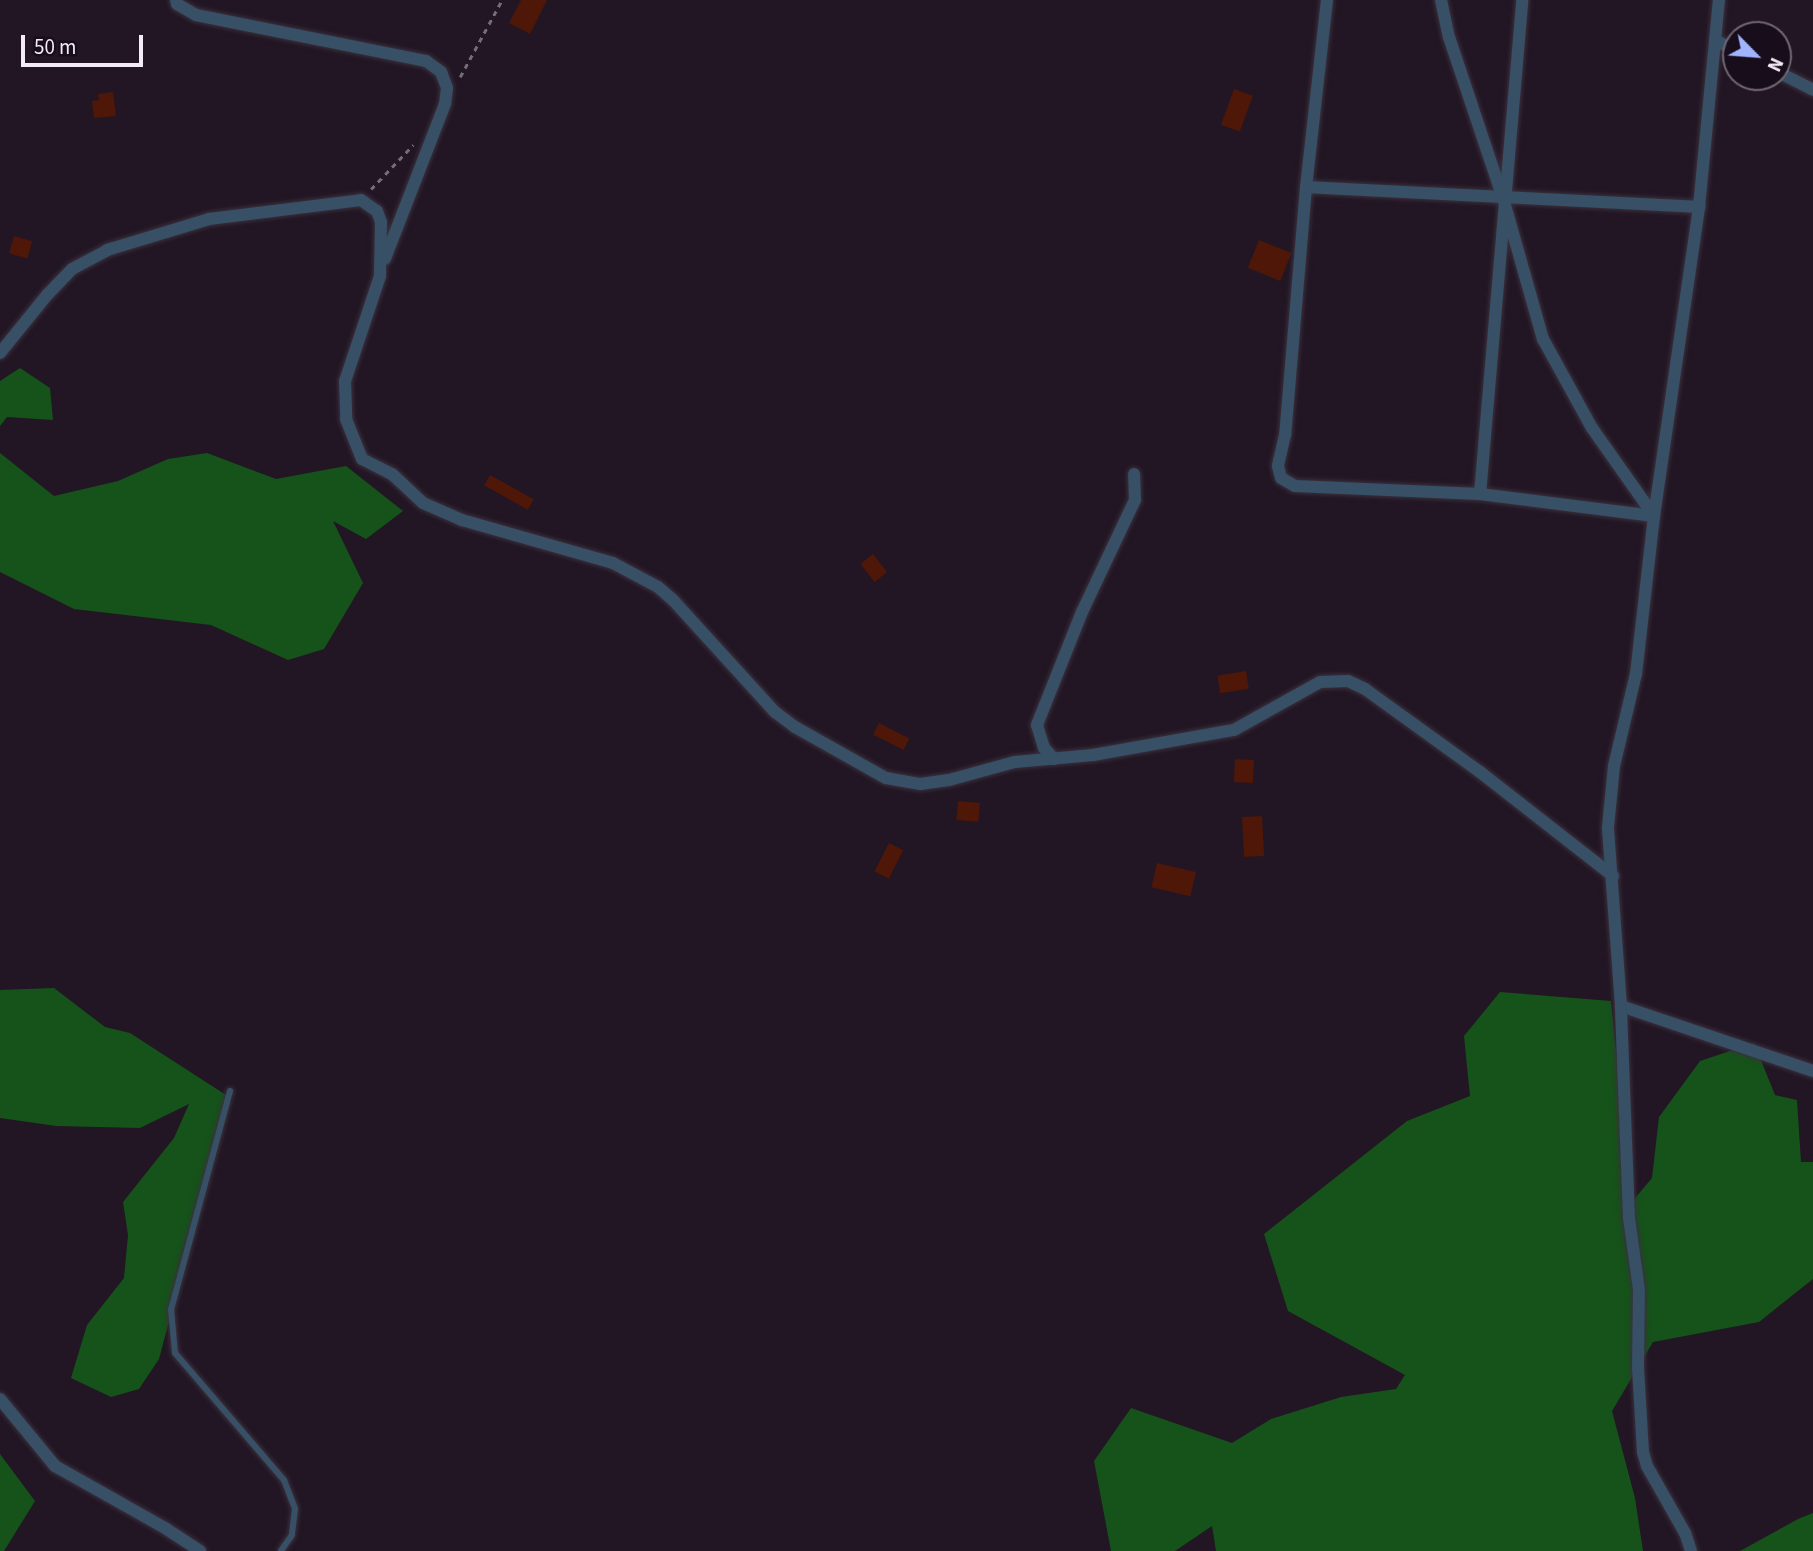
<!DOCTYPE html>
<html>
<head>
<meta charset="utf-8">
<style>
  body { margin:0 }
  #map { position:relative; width:1813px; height:1551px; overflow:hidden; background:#221624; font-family:"Source Sans 3",sans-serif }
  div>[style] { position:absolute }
  .forest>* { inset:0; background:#15531a }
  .building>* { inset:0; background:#4e1707; transform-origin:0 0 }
  .path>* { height:2.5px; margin-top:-1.25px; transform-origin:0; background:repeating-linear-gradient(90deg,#776d79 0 5px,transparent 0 10px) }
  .roads { filter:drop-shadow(0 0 2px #3b303d) drop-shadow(0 0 2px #3b303d) }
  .service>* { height:6px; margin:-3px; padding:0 3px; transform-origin:3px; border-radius:3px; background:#375066 }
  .minor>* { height:12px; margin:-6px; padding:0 6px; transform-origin:6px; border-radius:6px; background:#375066 }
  span { translate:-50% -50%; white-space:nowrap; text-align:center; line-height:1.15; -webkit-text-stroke:6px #180d1b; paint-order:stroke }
  .north { position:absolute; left:1722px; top:21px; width:70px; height:70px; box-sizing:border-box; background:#180d1b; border:2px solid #706672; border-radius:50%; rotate:115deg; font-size:19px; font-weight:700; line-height:28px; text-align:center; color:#f3ebf5 }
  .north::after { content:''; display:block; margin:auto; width:24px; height:32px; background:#a0b3fd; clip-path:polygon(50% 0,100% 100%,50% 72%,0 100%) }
  .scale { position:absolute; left:21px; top:35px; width:122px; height:32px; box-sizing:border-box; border:4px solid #f3ebf5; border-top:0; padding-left:9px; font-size:21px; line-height:24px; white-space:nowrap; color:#f3ebf5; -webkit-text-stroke:5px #180d1b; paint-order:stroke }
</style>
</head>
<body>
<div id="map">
  <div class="forest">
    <i style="clip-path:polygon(20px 368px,50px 388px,53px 420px,7px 417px,0 426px,0 381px)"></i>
    <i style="clip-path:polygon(0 453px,54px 496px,118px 481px,168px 459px,207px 453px,276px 479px,346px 466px,403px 511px,366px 539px,333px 521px,363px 583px,324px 649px,288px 660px,211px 625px,74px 609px,0 572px)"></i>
    <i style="clip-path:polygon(54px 988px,105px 1027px,130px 1033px,229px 1097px,159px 1359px,139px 1389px,111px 1397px,71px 1378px,87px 1325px,124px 1278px,128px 1235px,123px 1202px,174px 1138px,189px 1104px,140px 1128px,56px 1126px,0 1118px,0 990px)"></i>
    <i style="clip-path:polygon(1500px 992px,1611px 1001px,1631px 1203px,1652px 1178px,1659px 1117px,1700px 1061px,1754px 1043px,1775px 1095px,1797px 1100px,1801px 1162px,1813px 1162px,1813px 1279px,1759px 1322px,1653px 1342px,1612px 1411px,1635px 1498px,1643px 1551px,1216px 1551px,1212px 1526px,1175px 1551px,1111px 1551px,1094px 1461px,1131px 1408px,1232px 1443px,1271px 1419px,1341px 1397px,1396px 1389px,1405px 1375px,1288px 1311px,1264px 1234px,1407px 1121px,1470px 1096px,1464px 1036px)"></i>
    <i style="clip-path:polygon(0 1454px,35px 1501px,4px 1551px,0 1551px)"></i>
    <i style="clip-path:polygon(1813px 1513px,1813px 1551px,1740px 1551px,1798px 1519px)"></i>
  </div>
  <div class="building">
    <i style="clip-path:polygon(521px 0,547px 0,530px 34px,509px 23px)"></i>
    <i style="left:1234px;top:89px;width:20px;height:38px;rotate:20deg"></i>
    <i style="clip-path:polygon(113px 92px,116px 116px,94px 118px,92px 101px,99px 100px,98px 94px)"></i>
    <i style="left:14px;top:236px;width:19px;height:18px;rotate:16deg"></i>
    <i style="left:1259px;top:240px;width:35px;height:30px;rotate:22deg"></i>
    <i style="left:490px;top:475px;width:50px;height:12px;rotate:29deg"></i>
    <i style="left:873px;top:554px;width:23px;height:16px;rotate:52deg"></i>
    <i style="left:1246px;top:671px;width:18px;height:29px;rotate:81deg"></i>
    <i style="left:879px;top:723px;width:34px;height:13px;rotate:27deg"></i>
    <i style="left:1235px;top:759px;width:19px;height:23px;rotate:3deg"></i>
    <i style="left:958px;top:801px;width:22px;height:19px;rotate:5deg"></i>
    <i style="left:1262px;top:816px;width:40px;height:20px;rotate:87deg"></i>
    <i style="left:889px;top:843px;width:16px;height:32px;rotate:27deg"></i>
    <i style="left:1157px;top:863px;width:40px;height:25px;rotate:13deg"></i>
  </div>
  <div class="path">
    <i style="left:460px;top:77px;width:88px;rotate:-61.4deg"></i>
    <i style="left:371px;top:189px;width:61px;rotate:-46.3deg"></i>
  </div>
  <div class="roads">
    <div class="service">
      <i style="left:230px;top:1091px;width:226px;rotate:105.1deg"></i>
      <i style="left:171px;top:1309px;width:44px;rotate:84.8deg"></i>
      <i style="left:175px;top:1353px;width:167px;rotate:49.4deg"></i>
      <i style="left:284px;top:1480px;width:31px;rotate:69deg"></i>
      <i style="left:295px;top:1509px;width:26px;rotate:97deg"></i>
      <i style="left:292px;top:1535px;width:19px;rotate:125deg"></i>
    </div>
    <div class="minor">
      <i style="left:176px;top:0;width:4px;rotate:76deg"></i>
      <i style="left:177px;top:4px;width:22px;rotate:30deg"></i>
      <i style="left:196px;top:15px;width:235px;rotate:11.3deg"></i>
      <i style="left:426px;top:61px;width:19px;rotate:36deg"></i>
      <i style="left:441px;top:72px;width:17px;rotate:69deg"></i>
      <i style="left:447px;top:88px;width:16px;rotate:97deg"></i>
      <i style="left:445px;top:104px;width:166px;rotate:111.2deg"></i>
      <i style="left:1327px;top:0;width:188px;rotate:96.4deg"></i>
      <i style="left:1306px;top:187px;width:249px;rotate:94.8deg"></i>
      <i style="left:1285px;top:435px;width:32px;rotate:103deg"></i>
      <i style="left:1278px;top:466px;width:12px;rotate:76deg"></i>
      <i style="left:1281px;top:478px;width:16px;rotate:30deg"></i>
      <i style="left:1295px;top:486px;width:185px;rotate:2.5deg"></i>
      <i style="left:1480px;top:494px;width:175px;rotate:7.2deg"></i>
      <i style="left:1441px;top:0;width:38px;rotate:78deg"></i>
      <i style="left:1449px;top:37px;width:170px;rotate:71.5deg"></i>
      <i style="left:1503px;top:198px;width:147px;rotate:74.2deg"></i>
      <i style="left:1543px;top:339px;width:102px;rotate:61.2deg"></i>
      <i style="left:1592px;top:428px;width:108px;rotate:54.8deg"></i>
      <i style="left:1717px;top:41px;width:21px;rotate:28deg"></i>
      <i style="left:1778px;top:72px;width:39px;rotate:27deg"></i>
      <i style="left:1306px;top:187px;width:394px;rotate:2.9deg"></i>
      <i style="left:0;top:353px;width:75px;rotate:-51deg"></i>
      <i style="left:47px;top:295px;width:36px;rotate:-46deg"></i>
      <i style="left:72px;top:269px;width:40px;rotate:-28deg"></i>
      <i style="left:107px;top:250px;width:107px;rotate:-16.9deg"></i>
      <i style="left:209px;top:219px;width:153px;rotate:-7.1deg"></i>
      <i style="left:361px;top:200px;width:19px;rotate:35deg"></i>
      <i style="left:377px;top:211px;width:12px;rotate:70deg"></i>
      <i style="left:381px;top:222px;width:54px;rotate:91.1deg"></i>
      <i style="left:380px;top:276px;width:111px;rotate:108.4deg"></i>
      <i style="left:345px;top:381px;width:38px;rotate:88deg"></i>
      <i style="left:346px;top:419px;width:43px;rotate:68.2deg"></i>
      <i style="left:362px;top:459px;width:34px;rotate:27deg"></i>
      <i style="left:392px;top:474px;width:42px;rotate:43.1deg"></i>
      <i style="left:423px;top:503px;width:43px;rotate:23.6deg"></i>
      <i style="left:462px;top:520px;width:157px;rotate:15.9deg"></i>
      <i style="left:613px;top:563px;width:51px;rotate:28.1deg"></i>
      <i style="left:658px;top:587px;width:20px;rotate:41deg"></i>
      <i style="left:673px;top:600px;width:151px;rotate:47.7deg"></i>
      <i style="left:775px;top:712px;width:25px;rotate:37deg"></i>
      <i style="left:795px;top:727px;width:104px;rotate:29.3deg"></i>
      <i style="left:886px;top:778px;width:35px;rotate:10deg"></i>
      <i style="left:920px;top:784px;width:29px;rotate:-8deg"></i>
      <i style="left:949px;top:780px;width:68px;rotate:-15.3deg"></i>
      <i style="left:1015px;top:762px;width:78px;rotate:-5.1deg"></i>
      <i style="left:1093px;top:755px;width:143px;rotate:-10.1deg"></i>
      <i style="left:1234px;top:730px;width:98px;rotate:-29.2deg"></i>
      <i style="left:1320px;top:682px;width:28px;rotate:-2deg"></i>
      <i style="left:1348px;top:681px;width:19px;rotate:25deg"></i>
      <i style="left:1365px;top:689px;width:142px;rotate:35.8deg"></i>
      <i style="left:1480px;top:772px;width:169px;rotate:38deg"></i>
      <i style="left:1480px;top:494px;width:496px;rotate:-85.1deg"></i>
      <i style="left:1054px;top:759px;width:15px;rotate:-132deg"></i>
      <i style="left:1044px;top:748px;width:24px;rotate:-107deg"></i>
      <i style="left:1037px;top:725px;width:122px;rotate:-68.3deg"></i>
      <i style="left:1082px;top:612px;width:124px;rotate:-64.7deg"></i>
      <i style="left:1135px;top:500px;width:26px;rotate:-92deg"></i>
      <i style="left:1621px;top:1006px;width:203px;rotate:18.7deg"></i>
      <i style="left:0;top:1399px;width:87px;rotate:50.6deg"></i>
      <i style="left:55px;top:1466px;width:126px;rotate:29.4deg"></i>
      <i style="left:165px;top:1528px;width:42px;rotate:33.3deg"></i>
      <i style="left:1691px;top:1551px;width:19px;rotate:-108deg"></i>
      <i style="left:1685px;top:1533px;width:77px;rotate:-119.6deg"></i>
      <i style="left:1647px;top:1466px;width:15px;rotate:-106deg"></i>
      <i style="left:1643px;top:1452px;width:85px;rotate:-93.4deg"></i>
      <i style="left:1638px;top:1367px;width:77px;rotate:-89.3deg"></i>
      <i style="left:1639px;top:1290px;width:73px;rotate:-97.9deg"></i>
      <i style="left:1629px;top:1218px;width:212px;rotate:-92.2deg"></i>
      <i style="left:1621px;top:1006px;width:179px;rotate:-94.2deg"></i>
      <i style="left:1608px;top:827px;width:61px;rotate:-84.4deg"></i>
      <i style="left:1614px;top:766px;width:95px;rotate:-76.6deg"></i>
      <i style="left:1636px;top:674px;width:159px;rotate:-83.5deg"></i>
      <i style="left:1654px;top:516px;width:312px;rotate:-81.7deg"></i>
      <i style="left:1699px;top:207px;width:208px;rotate:-84.5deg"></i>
    </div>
  </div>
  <div class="north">N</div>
  <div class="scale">50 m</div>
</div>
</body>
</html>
